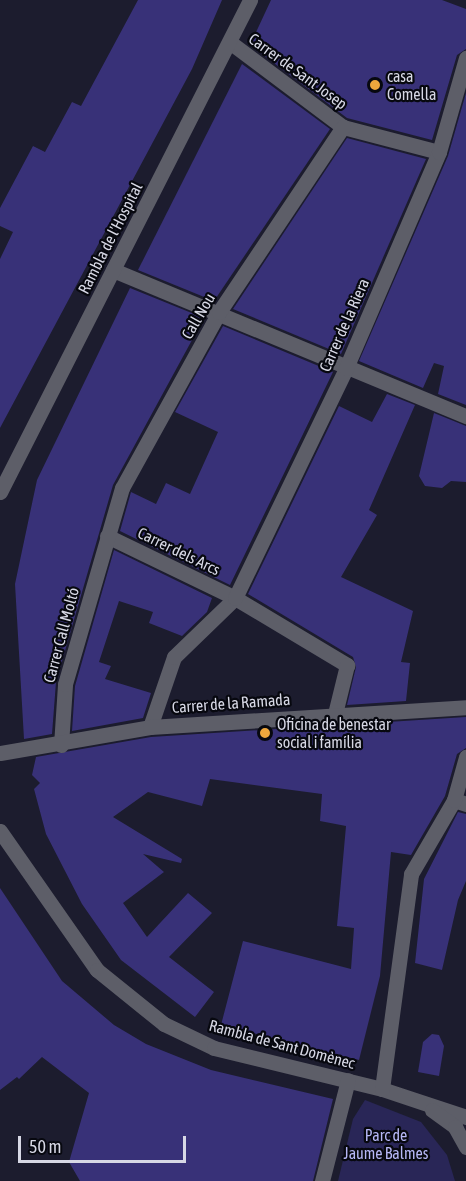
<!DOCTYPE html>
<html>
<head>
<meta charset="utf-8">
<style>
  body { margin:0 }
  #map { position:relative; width:466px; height:1181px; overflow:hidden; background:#1c1c2e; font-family:"Asap Condensed",sans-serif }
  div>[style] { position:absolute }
  .green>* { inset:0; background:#292657 }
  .building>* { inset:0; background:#383178 }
  .pedestrian>* { height:15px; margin:-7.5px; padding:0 7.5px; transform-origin:7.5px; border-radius:7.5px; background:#5d5e68 }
  .minor>* { height:15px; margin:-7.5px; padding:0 7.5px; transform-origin:7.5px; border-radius:7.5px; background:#5d5e68 }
  .dots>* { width:16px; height:16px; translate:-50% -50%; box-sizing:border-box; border:3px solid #07080f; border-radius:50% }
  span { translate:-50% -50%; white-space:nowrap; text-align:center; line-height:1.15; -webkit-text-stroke:4.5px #07080f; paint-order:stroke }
  .street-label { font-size:16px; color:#d7d8e5 }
  .poi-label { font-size:16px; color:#d7d8e5 }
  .left { translate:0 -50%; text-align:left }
  .park-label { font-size:16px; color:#b6b7f6 }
  .scale { position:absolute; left:18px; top:1136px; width:168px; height:27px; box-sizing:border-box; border:3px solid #d7d8e5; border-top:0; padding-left:8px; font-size:18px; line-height:21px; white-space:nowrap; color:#d7d8e5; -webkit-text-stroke:4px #07080f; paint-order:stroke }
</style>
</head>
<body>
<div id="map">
  <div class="green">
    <i style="clip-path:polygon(365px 1100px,421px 1122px,447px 1155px,455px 1181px,338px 1181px,353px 1119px)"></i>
  </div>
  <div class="building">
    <i style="clip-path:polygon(138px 0,222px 0,192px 69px,0 428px,0 259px,13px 232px,0 226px,0 208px,33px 146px,45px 152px,72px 102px,81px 106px)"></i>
    <i style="clip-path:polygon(271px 0,442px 0,466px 9px,466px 49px,457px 55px,432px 140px,347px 118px,250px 45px)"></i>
    <i style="clip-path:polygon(242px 64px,330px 129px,214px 301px,138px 270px)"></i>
    <i style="clip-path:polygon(466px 93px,466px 405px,438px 394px,444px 366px,434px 363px,423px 388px,359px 361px,448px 156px)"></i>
    <i style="clip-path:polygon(347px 138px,426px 159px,341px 354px,233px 309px)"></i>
    <i style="clip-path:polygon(130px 288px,204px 318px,113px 485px,56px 682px,52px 734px,24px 739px,15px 584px,37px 480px)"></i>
    <i style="clip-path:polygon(223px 326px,333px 372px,230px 585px,120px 531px,131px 492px,156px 504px,166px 483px,190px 494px,218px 432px,175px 412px)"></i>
    <i style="clip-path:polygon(387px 394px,415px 405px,369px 510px,377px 515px,341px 577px,413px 611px,401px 662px,410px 663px,406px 701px,347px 705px,356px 667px,353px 657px,248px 594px,339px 406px,372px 422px)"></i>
    <i style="clip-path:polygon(434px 413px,466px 426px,466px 482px,451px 481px,442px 488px,425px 486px,419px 476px)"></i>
    <i style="clip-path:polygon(114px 550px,212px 598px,207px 612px,182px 636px,149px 623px,153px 612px,119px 601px,99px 662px,111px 666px,105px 679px,151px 693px,143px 718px,72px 731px,75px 686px)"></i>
    <i style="clip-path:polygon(466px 717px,466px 748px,457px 754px,445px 796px,411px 855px,391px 852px,380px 976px,359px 1060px,221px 1025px,243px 941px,351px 969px,354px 928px,337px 926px,346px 826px,320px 821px,322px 794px,210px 779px,202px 806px,148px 792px,113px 817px,182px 859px,181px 863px,143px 854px,164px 872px,123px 903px,147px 937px,188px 893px,212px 913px,169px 957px,214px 992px,195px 1017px,121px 960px,82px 904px,46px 834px,34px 789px,40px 783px,32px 775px,36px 757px,151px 737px)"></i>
    <i style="clip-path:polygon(458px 812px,466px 814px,466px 881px,458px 900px,442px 970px,415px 963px,424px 879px)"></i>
    <i style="clip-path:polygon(0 888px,62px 981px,114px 1025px,146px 1044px,211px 1070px,333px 1099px,313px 1181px,80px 1181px,69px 1162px,89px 1093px,42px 1057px,19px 1079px,17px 1077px,0 1090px)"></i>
    <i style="clip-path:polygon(432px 1034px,439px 1035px,444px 1046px,439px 1076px,418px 1072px,423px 1042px)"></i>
  </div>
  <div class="pedestrian">
    <i style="left:454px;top:800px;width:13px;rotate:18deg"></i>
  </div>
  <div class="minor">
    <i style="left:231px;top:43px;width:140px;rotate:36.9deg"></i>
    <i style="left:343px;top:127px;width:99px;rotate:14.6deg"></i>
    <i style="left:113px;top:270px;width:382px;rotate:22.5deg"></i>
    <i style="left:0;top:492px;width:552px;rotate:-63.06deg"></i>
    <i style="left:107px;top:536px;width:142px;rotate:25.8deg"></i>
    <i style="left:235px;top:598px;width:131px;rotate:30.9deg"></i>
    <i style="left:347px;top:665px;width:50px;rotate:103.8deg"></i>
    <i style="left:150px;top:727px;width:74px;rotate:-71.1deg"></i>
    <i style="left:174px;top:657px;width:85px;rotate:-44deg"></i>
    <i style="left:235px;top:598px;width:255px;rotate:-64.2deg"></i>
    <i style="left:346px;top:368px;width:235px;rotate:-66.7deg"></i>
    <i style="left:439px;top:152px;width:98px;rotate:-74deg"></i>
    <i style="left:61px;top:745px;width:61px;rotate:-86.2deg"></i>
    <i style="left:65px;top:684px;width:204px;rotate:-73.8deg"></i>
    <i style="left:122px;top:488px;width:201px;rotate:-61.1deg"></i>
    <i style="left:219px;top:312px;width:223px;rotate:-56.2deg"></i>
    <i style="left:0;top:753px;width:152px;rotate:-9.8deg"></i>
    <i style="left:150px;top:727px;width:317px;rotate:-3.6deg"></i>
    <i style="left:0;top:831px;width:169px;rotate:55.1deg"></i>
    <i style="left:97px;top:970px;width:86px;rotate:38.9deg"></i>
    <i style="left:164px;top:1024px;width:55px;rotate:25.6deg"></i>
    <i style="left:214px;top:1048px;width:173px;rotate:13.7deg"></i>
    <i style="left:382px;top:1089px;width:89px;rotate:18.4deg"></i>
    <i style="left:382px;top:1089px;width:217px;rotate:-82.3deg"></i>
    <i style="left:411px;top:874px;width:86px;rotate:-59.8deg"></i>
    <i style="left:454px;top:800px;width:45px;rotate:-74.4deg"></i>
    <i style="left:432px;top:1110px;width:29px;rotate:36deg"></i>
    <i style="left:455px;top:1127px;width:23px;rotate:61deg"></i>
    <i style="left:322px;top:1181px;width:104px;rotate:-75.6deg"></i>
  </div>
  <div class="dots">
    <i style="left:375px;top:85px;background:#eea73d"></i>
    <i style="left:265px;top:733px;background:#eea73d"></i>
  </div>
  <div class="street-label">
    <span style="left:298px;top:71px;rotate:36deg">Carrer de Sant Josep</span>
    <span style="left:110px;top:238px;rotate:-63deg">Rambla de l'Hospital</span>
    <span style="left:198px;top:316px;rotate:-60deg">Call Nou</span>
    <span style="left:344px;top:325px;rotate:-66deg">Carrer de la Riera</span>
    <span style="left:179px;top:551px;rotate:26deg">Carrer dels Arcs</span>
    <span style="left:61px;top:635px;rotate:-75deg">Carrer Call Moltó</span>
    <span style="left:231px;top:703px;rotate:-4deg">Carrer de la Ramada</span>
    <span style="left:282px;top:1044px;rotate:15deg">Rambla de Sant Domènec</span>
  </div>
  <div class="poi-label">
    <span class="left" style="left:387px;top:85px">casa<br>Comella</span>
    <span class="left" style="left:277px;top:733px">Oficina de benestar<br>social i família</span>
  </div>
  <div class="park-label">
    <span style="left:386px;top:1144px">Parc de<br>Jaume Balmes</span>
  </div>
  <div class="scale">50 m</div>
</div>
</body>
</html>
